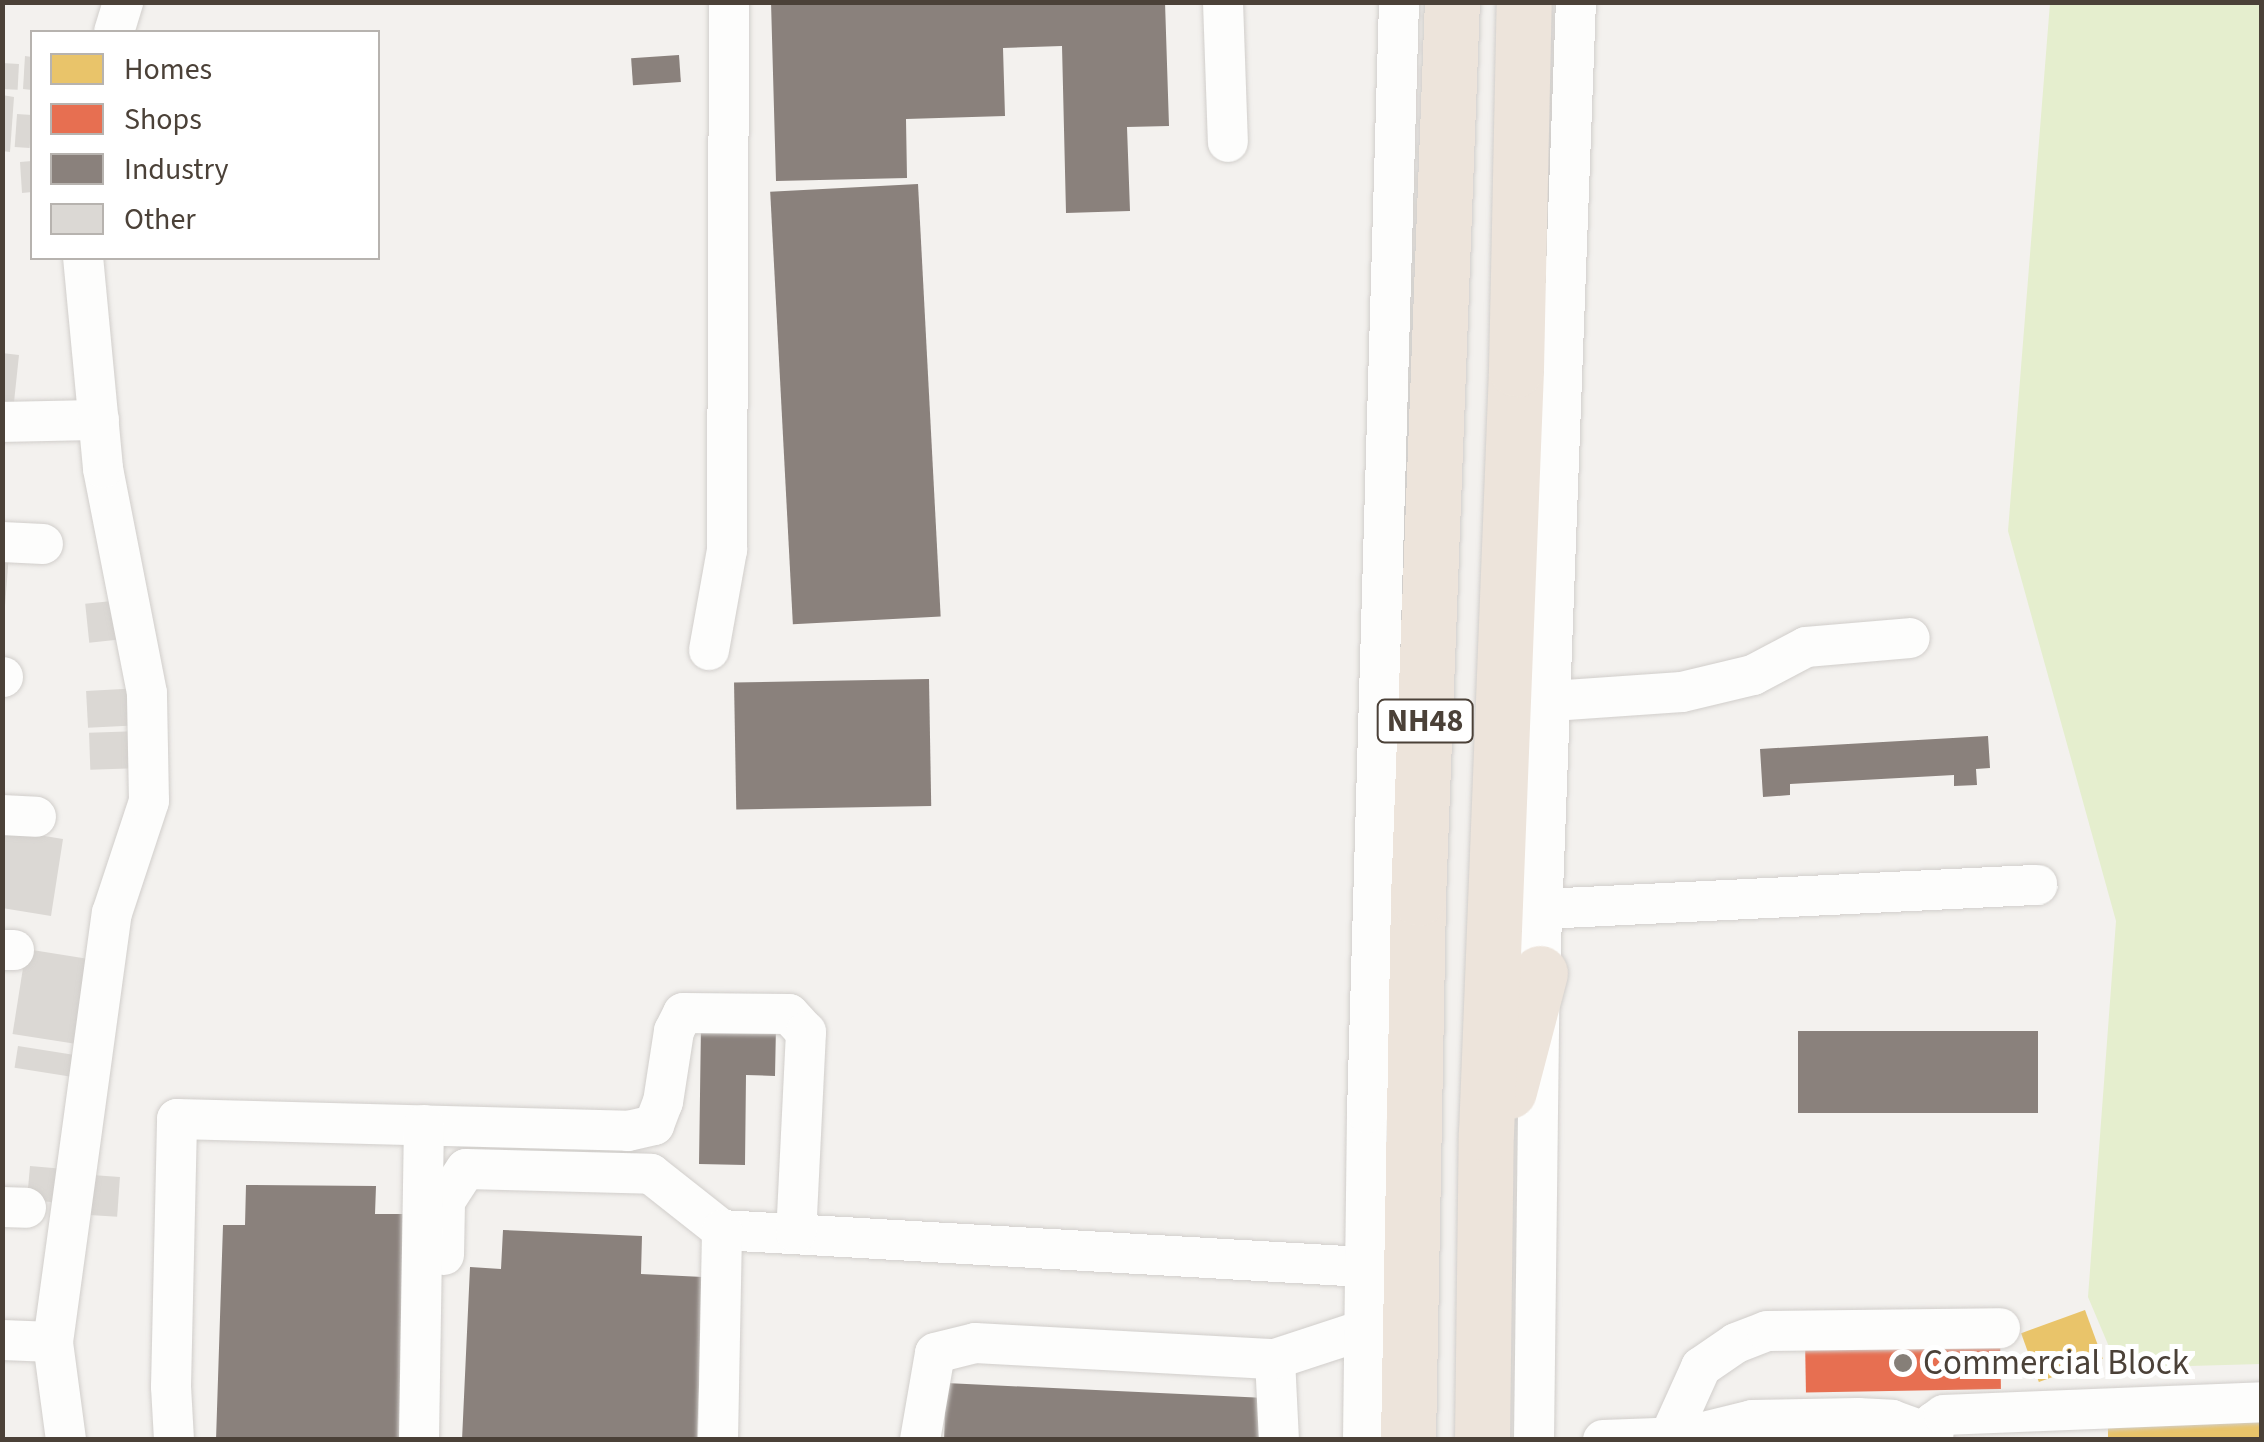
<!DOCTYPE html>
<html>
<head>
<meta charset="utf-8">
<style>
  body { margin:0 }
  #map { position:relative; width:2264px; height:1442px; overflow:hidden; background:#f3f1ee; font-family:"Source Sans 3",sans-serif }
  div>[style] { position:absolute }
  .green>* { inset:0; background:#e5eece }
  .homes>* { inset:0; background:#e9c46a; transform-origin:0 0 }
  .shops>* { inset:0; background:#e76f51; transform-origin:0 0 }
  .industry>* { inset:0; background:#8a817c; transform-origin:0 0 }
  .building>* { inset:0; background:#dbd8d4; transform-origin:0 0 }
  .roads { filter:drop-shadow(0 0 2px #d1cecb) drop-shadow(0 0 2px #d1cecb) }
  .minor>* { height:40px; margin:-20px; padding:0 20px; transform-origin:20px; border-radius:20px; background:#fdfdfc }
  .highway>* { height:55px; margin:-27.5px; padding:0 27.5px; transform-origin:27.5px; border-radius:27.5px; background:#ede4db }
  .dots>* { width:28px; height:28px; translate:-50% -50%; box-sizing:border-box; border:5px solid #fff; border-radius:50% }
  span { translate:-50% -50%; white-space:nowrap; text-align:center; line-height:1.15; -webkit-text-stroke:10px #fff; paint-order:stroke }
  .shield-label span { padding:2px 8px; background:#fff; border:2px solid; border-radius:8px; -webkit-text-stroke-width:0 }
  .shield-label { font-size:32px; color:#4b4138; font-weight:700 }
  .poi-label { font-size:35px; color:#4b4138 }
  .left { translate:0 -50%; text-align:left }
  .frame { position:absolute; inset:0; border:5px solid #4b4138; pointer-events:none }
  .legend { position:absolute; left:30px; top:30px; width:350px; height:230px; box-sizing:border-box; background:#fff; border:2px solid #b7b3af; margin:0; padding:12px 18px; list-style:none; font-size:30px; color:#4b4138 }
  .legend li { display:flex; align-items:center; gap:20px; height:50px }
  .legend b { width:50px; border:2px solid #b7b3af }
</style>
</head>
<body>
<div id="map">
  <div class="green">
    <i style="clip-path:polygon(2050px 3px,2261px 3px,2261px 1364px,2118px 1368px,2088px 1297px,2116px 921px,2008px 531px)"></i>
  </div>
  <div class="homes">
    <i style="left:2085px;top:1310px;width:52px;height:68px;rotate:70deg"></i>
    <i style="left:2108px;top:1415px;width:154px;height:25px"></i>
  </div>
  <div class="shops">
    <i style="left:2000px;top:1336px;width:53px;height:195px;rotate:89deg"></i>
  </div>
  <div class="industry">
    <i style="clip-path:polygon(771px 2px,1165px 2px,1169px 126px,1127px 127px,1130px 211px,1066px 213px,1062px 46px,1003px 48px,1005px 116px,906px 119px,907px 178px,776px 181px)"></i>
    <i style="left:679px;top:55px;width:27px;height:48px;rotate:86deg"></i>
    <i style="left:918px;top:184px;width:433px;height:148px;rotate:87deg"></i>
    <i style="left:929px;top:679px;width:127px;height:195px;rotate:89deg"></i>
    <i style="clip-path:polygon(1988px 736px,1990px 768px,1976px 769px,1977px 785px,1954px 786px,1954px 775px,1790px 784px,1790px 795px,1763px 797px,1760px 749px)"></i>
    <i style="clip-path:polygon(701px 1025px,776px 1026px,775px 1076px,746px 1075px,745px 1165px,699px 1164px)"></i>
    <i style="left:2038px;top:1031px;width:82px;height:240px;rotate:90deg"></i>
    <i style="clip-path:polygon(246px 1185px,376px 1186px,375px 1214px,414px 1214px,406px 1440px,216px 1440px,223px 1225px,245px 1225px)"></i>
    <i style="clip-path:polygon(503px 1230px,642px 1236px,641px 1274px,703px 1277px,697px 1440px,462px 1440px,470px 1267px,501px 1269px)"></i>
    <i style="clip-path:polygon(946px 1383px,1266px 1398px,1264px 1440px,944px 1440px)"></i>
  </div>
  <div class="building">
    <i style="clip-path:polygon(25px 56px,32px 57px,32px 90px,23px 89px)"></i>
    <i style="left:2px;top:63px;width:17px;height:26px;rotate:3deg"></i>
    <i style="clip-path:polygon(2px 95px,14px 97px,10px 152px,2px 151px)"></i>
    <i style="left:17px;top:114px;width:15px;height:33px;rotate:4deg"></i>
    <i style="clip-path:polygon(32px 161px,32px 192px,22px 193px,20px 162px)"></i>
    <i style="clip-path:polygon(2px 353px,19px 355px,14px 402px,2px 401px)"></i>
    <i style="clip-path:polygon(2px 553px,9px 554px,5px 606px,2px 606px)"></i>
    <i style="left:122px;top:600px;width:39px;height:37px;rotate:84deg"></i>
    <i style="left:141px;top:688px;width:37px;height:55px;rotate:87deg"></i>
    <i style="left:141px;top:731px;width:37px;height:52px;rotate:88deg"></i>
    <i style="clip-path:polygon(2px 829px,63px 839px,51px 916px,2px 908px)"></i>
    <i style="left:26px;top:949px;width:73px;height:86px;rotate:9deg"></i>
    <i style="left:18px;top:1046px;width:67px;height:22px;rotate:9deg"></i>
    <i style="left:30px;top:1166px;width:32px;height:34px;rotate:5deg"></i>
    <i style="left:92px;top:1175px;width:28px;height:40px;rotate:4deg"></i>
  </div>
  <div class="roads">
    <div class="minor">
      <i style="left:1223px;top:2px;width:140px;rotate:88deg"></i>
      <i style="left:114px;top:32px;width:31px;rotate:-73deg"></i>
      <i style="left:2px;top:422px;width:97px;rotate:-1.2deg"></i>
      <i style="left:2px;top:542px;width:41px;rotate:2.8deg"></i>
      <i style="left:709px;top:650px;width:102px;rotate:-79.8deg"></i>
      <i style="left:727px;top:550px;width:548px;rotate:-89.79deg"></i>
      <i style="left:2px;top:677px;width:1px"></i>
      <i style="left:1552px;top:701px;width:130px;rotate:-4deg"></i>
      <i style="left:1682px;top:692px;width:73px;rotate:-13.5deg"></i>
      <i style="left:1753px;top:675px;width:60px;rotate:-27.8deg"></i>
      <i style="left:1806px;top:647px;width:104px;rotate:-4.9deg"></i>
      <i style="left:2px;top:815px;width:34px;rotate:3deg"></i>
      <i style="left:1543px;top:909px;width:495px;rotate:-2.8deg"></i>
      <i style="left:2px;top:950px;width:12px"></i>
      <i style="left:2px;top:1207px;width:24px;rotate:2deg"></i>
      <i style="left:444px;top:1255px;width:54px;rotate:-88.9deg"></i>
      <i style="left:445px;top:1201px;width:38px;rotate:-57deg"></i>
      <i style="left:466px;top:1169px;width:185px;rotate:1.5deg"></i>
      <i style="left:651px;top:1174px;width:90px;rotate:38.3deg"></i>
      <i style="left:722px;top:1230px;width:643px;rotate:3.3deg"></i>
      <i style="left:2px;top:1340px;width:51px;rotate:2.2deg"></i>
      <i style="left:1275px;top:1359px;width:81px;rotate:87.2deg"></i>
      <i style="left:1669px;top:1438px;width:78px;rotate:-65.7deg"></i>
      <i style="left:1701px;top:1367px;width:42px;rotate:-34.4deg"></i>
      <i style="left:1736px;top:1343px;width:33px;rotate:-21deg"></i>
      <i style="left:1767px;top:1331px;width:233px;rotate:-0.7deg"></i>
      <i style="left:66px;top:1440px;width:99px;rotate:-97.6deg"></i>
      <i style="left:53px;top:1342px;width:433px;rotate:-82.2deg"></i>
      <i style="left:112px;top:913px;width:118px;rotate:-71.7deg"></i>
      <i style="left:149px;top:801px;width:108px;rotate:-91.1deg"></i>
      <i style="left:147px;top:693px;width:229px;rotate:-101.1deg"></i>
      <i style="left:103px;top:468px;width:211px;rotate:-95.4deg"></i>
      <i style="left:174px;top:1440px;width:53px;rotate:-93.2deg"></i>
      <i style="left:171px;top:1387px;width:268px;rotate:-88.7deg"></i>
      <i style="left:177px;top:1119px;width:451px;rotate:1.5deg"></i>
      <i style="left:628px;top:1131px;width:27px;rotate:-13deg"></i>
      <i style="left:654px;top:1125px;width:25px;rotate:-69deg"></i>
      <i style="left:663px;top:1102px;width:72px;rotate:-81.2deg"></i>
      <i style="left:674px;top:1031px;width:20px;rotate:-63deg"></i>
      <i style="left:683px;top:1013px;width:106px;rotate:0.5deg"></i>
      <i style="left:789px;top:1014px;width:25px;rotate:47deg"></i>
      <i style="left:806px;top:1032px;width:201px;rotate:92.8deg"></i>
      <i style="left:419px;top:1440px;width:315px;rotate:-89.1deg"></i>
      <i style="left:718px;top:1440px;width:210px;rotate:-88.9deg"></i>
      <i style="left:920px;top:1440px;width:88px;rotate:-80.2deg"></i>
      <i style="left:935px;top:1353px;width:41px;rotate:-14deg"></i>
      <i style="left:975px;top:1343px;width:300px;rotate:3.1deg"></i>
      <i style="left:1275px;top:1359px;width:93px;rotate:-18.2deg"></i>
      <i style="left:1363px;top:1440px;width:327px;rotate:-89.3deg"></i>
      <i style="left:1367px;top:1113px;width:1111px;rotate:-88.35deg"></i>
      <i style="left:1534px;top:1440px;width:467px;rotate:-89.3deg"></i>
      <i style="left:1540px;top:973px;width:972px;rotate:-87.88deg"></i>
      <i style="left:1603px;top:1440px;width:81px;rotate:-2.1deg"></i>
      <i style="left:1684px;top:1437px;width:70px;rotate:-14deg"></i>
      <i style="left:1752px;top:1420px;width:106px;rotate:-1.1deg"></i>
      <i style="left:1858px;top:1418px;width:34px;rotate:3deg"></i>
      <i style="left:1892px;top:1420px;width:44px;rotate:20.1deg"></i>
      <i style="left:1933px;top:1440px;width:18px;rotate:-87deg"></i>
      <i style="left:1934px;top:1422px;width:12px;rotate:-35deg"></i>
      <i style="left:1944px;top:1415px;width:318px;rotate:-2.3deg"></i>
    </div>
    <div class="highway">
      <i style="left:1509px;top:1091px;width:122px;rotate:-75.3deg"></i>
      <i style="left:1408px;top:1440px;width:542px;rotate:-88.94deg"></i>
      <i style="left:1418px;top:898px;width:897px;rotate:-87.83deg"></i>
      <i style="left:1482px;top:1440px;width:307px;rotate:-89.3deg"></i>
      <i style="left:1486px;top:1133px;width:765px;rotate:-87.75deg"></i>
      <i style="left:1516px;top:369px;width:367px;rotate:-88.8deg"></i>
    </div>
  </div>
  <div class="dots">
    <i style="left:1903px;top:1363px;background:#867f78"></i>
  </div>
  <div class="shield-label">
    <span style="left:1425px;top:721px">NH48</span>
  </div>
  <div class="poi-label">
    <span class="left" style="left:1923px;top:1363px">Commercial Block</span>
  </div>
  <div class="frame"></div>
  <ul class="legend">
  <li><b style="height:28px;background:#e9c46a"></b>Homes</li>
  <li><b style="height:28px;background:#e76f51"></b>Shops</li>
  <li><b style="height:28px;background:#8a817c"></b>Industry</li>
  <li><b style="height:28px;background:#dbd8d4"></b>Other</li>
  </ul>
</div>
</body>
</html>
